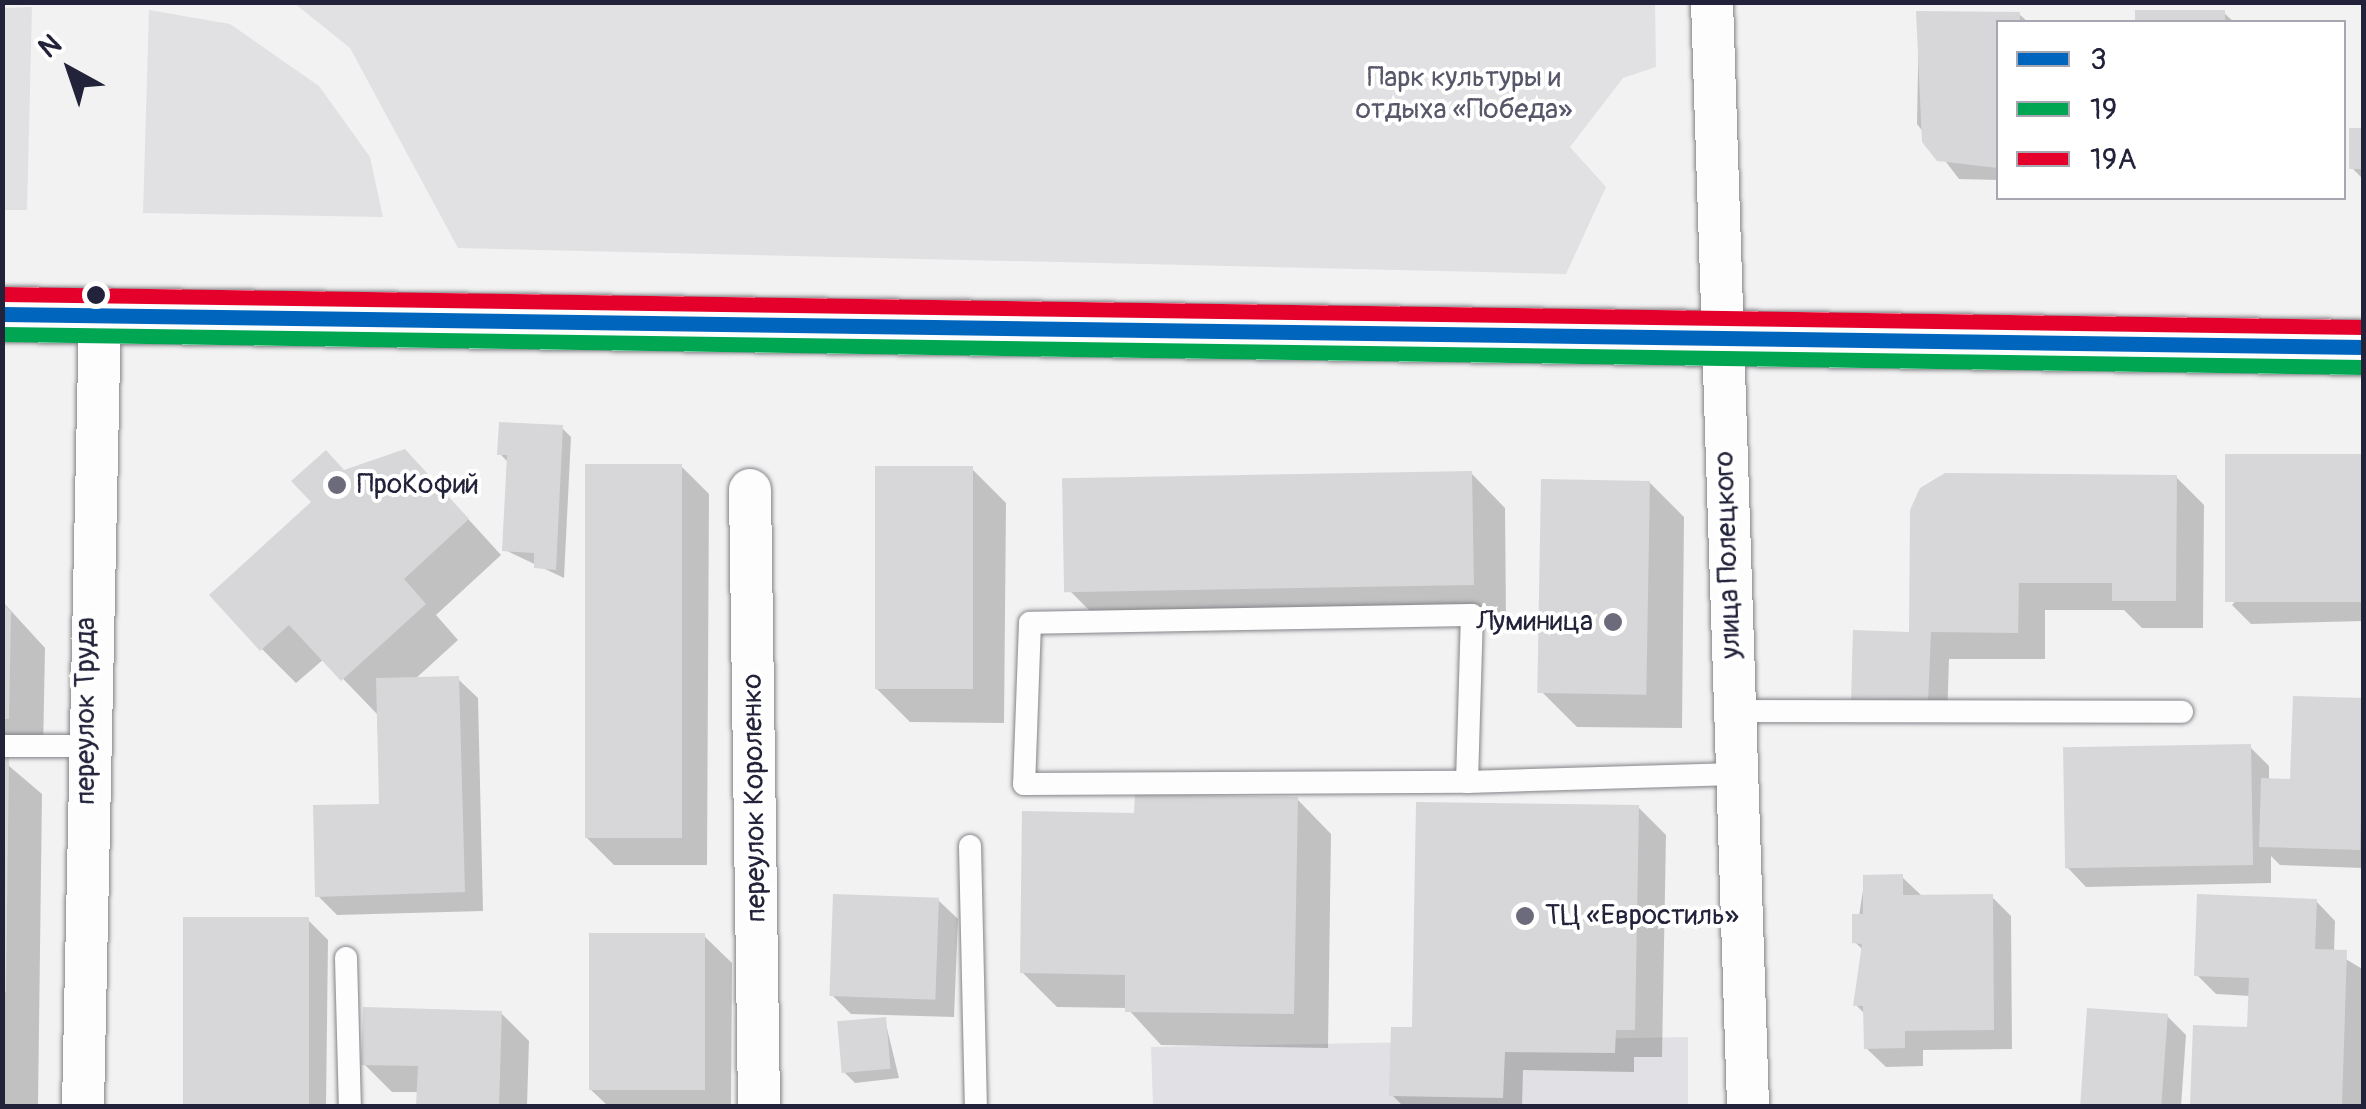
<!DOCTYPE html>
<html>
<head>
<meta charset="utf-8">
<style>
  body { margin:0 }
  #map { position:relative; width:2366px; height:1109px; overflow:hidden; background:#f2f2f3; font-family:Pangolin,sans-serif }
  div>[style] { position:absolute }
  .built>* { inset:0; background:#e1e1e5 }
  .green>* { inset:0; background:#e1e1e4 }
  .shadow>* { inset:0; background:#0003 }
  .building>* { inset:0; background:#d7d7d9; transform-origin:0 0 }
  .roads { filter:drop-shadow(0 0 2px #848489) drop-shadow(0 0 2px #848489) }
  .lane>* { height:22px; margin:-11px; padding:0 11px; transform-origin:11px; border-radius:11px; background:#fdfdfd }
  .street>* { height:42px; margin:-21px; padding:0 21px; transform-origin:21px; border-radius:21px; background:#fdfdfd }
  .primary>* { height:55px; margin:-27.5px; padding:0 27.5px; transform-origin:27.5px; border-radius:27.5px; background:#fdfdfd }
  .bus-1>* { height:15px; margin:-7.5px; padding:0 7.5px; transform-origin:7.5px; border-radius:7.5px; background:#0065bd }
  .bus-2>* { height:15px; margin:-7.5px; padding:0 7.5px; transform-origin:7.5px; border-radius:7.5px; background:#00a651 }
  .bus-3>* { height:15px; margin:-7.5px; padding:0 7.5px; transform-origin:7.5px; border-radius:7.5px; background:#e4002b }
  .dots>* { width:28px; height:28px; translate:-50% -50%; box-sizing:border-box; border:5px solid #fff; border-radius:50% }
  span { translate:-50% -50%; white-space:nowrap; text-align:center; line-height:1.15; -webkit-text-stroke:8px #fff; paint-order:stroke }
  .park-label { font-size:28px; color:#57576a }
  .poi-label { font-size:28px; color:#22223b }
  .left { translate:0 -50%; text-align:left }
  .right { translate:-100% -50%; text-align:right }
  .street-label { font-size:28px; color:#22223b }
  .frame { position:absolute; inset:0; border:5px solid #22223b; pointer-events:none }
  .legend { position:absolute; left:1996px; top:20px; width:350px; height:180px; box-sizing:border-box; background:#fff; border:2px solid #a7a7b1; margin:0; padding:12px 18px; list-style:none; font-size:30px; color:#22223b }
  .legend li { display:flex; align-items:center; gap:20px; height:50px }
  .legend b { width:50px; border:2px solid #a7a7b1 }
  .north { position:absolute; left:20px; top:20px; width:100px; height:100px; -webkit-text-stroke:8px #fff; paint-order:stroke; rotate:320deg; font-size:28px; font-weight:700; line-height:40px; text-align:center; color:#22223b }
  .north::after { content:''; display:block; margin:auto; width:35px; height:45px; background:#22223b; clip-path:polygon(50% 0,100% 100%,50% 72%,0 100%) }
</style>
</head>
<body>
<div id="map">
  <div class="built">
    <i style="clip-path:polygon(1688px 1037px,1688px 1106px,1153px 1106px,1151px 1047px)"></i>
  </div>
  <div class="green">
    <i style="clip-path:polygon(1655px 2px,1656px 67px,1623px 78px,1570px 147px,1606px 187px,1566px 274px,458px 248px,350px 48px,294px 3px)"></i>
    <i style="clip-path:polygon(32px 7px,27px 210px,3px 210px,3px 8px)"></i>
    <i style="clip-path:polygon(149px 10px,230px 24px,319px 86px,370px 157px,383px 217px,143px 213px)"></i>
  </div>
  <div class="shadow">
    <i style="clip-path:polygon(2137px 12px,2224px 13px,2234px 22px,2137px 22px)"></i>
    <i style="clip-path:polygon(1919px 14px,2019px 14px,2028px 22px,1998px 22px,1998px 180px,1959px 179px,1917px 124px)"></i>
    <i style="clip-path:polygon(2364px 131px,2364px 180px,2352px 168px)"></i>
    <i style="clip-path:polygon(562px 428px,571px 437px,564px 578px,505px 550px,509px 463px,500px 454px)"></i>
    <i style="clip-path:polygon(2364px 456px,2364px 621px,2251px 624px,2232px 605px)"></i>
    <i style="clip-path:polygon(681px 466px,709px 494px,707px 865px,614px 865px,586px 837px)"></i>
    <i style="clip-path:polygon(972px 469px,1006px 503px,1004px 723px,910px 722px,876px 688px)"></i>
    <i style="clip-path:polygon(345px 472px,439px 487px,501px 555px,436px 615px,458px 640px,414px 680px,458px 679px,478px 698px,483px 911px,337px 915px,318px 896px,382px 806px,377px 714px,324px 659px,296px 683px,262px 649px)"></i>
    <i style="clip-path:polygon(1471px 473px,1505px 508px,1506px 618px,1099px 620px,1064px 585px)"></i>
    <i style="clip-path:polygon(2176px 477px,2204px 505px,2203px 628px,2142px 628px,2124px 610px,2045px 610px,2045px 659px,1949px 659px,1947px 722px,1872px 720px,1912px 634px)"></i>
    <i style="clip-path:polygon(1649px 482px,1684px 517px,1682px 728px,1577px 727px,1542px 692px)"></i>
    <i style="clip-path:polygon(2px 601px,45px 648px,43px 752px,2px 752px)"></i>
    <i style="clip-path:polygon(2363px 700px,2364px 868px,2280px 865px,2271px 856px,2271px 883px,2086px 887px,2067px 867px,2250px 747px,2269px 766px,2269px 781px,2292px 782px)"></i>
    <i style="clip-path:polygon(2px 760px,42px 794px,38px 1106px,2px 1106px)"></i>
    <i style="clip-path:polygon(1297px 799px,1331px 834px,1328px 1048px,1161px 1045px,1127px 1008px,1057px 1007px,1022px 972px,1137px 816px)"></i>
    <i style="clip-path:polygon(1638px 807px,1666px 835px,1662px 1057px,1634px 1057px,1634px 1072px,1523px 1070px,1522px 1106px,1403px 1106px,1392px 1095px,1414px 1029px)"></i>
    <i style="clip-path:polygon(1865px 877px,1902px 877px,1922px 896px,1992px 897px,2011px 916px,2012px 1049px,1923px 1050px,1923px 1066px,1886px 1067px,1866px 1048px,1866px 1015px,1856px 1005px,1864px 951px,1855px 942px)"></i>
    <i style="clip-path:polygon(938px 900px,958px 919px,954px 1017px,851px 1014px,832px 995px)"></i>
    <i style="clip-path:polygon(2316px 901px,2335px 921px,2334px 952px,2364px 970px,2361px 1106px,2193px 1106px,2196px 1028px,2249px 1030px,2251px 996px,2216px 994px,2197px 975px)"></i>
    <i style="clip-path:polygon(185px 919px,308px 920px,328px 940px,326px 1106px,183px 1106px)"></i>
    <i style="clip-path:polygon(704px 936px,732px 963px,731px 1106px,608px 1106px,590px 1089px)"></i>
    <i style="clip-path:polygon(2090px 1010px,2167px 1016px,2186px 1035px,2181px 1106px,2083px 1106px)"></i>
    <i style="clip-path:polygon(501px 1013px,529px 1041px,527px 1106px,419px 1106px,419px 1092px,392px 1092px,364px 1064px)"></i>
    <i style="clip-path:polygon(885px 1020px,899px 1078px,855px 1083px,845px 1073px)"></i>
  </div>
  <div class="building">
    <i style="left:2135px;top:10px;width:90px;height:12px"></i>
    <i style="clip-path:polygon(1916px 11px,2020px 12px,2020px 22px,1998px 22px,1998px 168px,1937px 161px,1922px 142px)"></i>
    <i style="left:2364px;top:128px;width:41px;height:15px;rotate:90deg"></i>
    <i style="clip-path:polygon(499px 422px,563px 425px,556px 570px,534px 568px,534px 553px,502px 551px,507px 455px,497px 455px)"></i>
    <i style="clip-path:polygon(405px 449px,469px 519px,404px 579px,426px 604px,341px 681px,289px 625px,260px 651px,209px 595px,311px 502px,291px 481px,326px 450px,344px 470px)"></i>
    <i style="left:2364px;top:454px;width:148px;height:139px;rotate:90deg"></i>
    <i style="left:585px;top:464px;width:97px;height:374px"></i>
    <i style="left:875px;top:466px;width:98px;height:223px"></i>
    <i style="left:1472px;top:471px;width:114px;height:410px;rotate:89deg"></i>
    <i style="clip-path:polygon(1945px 473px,2177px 475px,2176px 601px,2112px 601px,2112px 583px,2019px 583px,2018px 633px,1931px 632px,1928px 704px,1851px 702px,1853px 630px,1909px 632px,1910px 510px,1920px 488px)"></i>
    <i style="left:1541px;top:479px;width:109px;height:214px;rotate:1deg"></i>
    <i style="clip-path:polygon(2px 602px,11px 612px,9px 719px,2px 719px)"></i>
    <i style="clip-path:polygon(459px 676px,465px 892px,315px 897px,313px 805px,379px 804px,376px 678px)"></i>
    <i style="clip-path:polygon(2293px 696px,2364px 698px,2360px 850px,2259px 847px,2261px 778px,2290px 779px)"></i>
    <i style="left:2251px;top:744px;width:121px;height:188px;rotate:89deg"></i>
    <i style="clip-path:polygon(2px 757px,9px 757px,6px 992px,2px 992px)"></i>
    <i style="clip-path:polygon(1135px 794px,1298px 797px,1294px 1014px,1125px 1012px,1125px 975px,1020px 973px,1022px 811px,1134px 813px)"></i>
    <i style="clip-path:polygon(1416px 802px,1639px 805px,1635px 1030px,1616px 1030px,1615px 1053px,1505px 1052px,1503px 1098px,1389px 1096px,1391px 1027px,1412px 1027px)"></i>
    <i style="clip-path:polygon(1903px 874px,1903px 895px,1993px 894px,1994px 1030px,1905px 1031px,1905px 1048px,1864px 1049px,1863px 1006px,1853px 1006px,1862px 944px,1852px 943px,1852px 914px,1863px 914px,1863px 875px)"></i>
    <i style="left:833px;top:894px;width:106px;height:102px;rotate:2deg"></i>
    <i style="clip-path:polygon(2197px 894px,2317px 899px,2315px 949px,2347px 950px,2342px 1106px,2190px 1106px,2193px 1025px,2247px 1027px,2249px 978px,2194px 976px)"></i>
    <i style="left:183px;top:917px;width:126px;height:189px"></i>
    <i style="left:589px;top:933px;width:116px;height:157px"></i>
    <i style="clip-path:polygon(363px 1007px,502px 1011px,499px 1106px,416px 1106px,418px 1066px,361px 1065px)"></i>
    <i style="left:2087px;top:1008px;width:81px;height:98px;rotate:4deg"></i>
    <i style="left:886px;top:1017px;width:52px;height:49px;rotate:85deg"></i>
  </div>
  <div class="roads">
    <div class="lane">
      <i style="left:1734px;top:711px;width:448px;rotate:0.1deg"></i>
      <i style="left:2px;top:746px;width:84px"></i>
      <i style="left:1467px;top:782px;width:167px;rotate:-88.3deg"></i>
      <i style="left:1472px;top:615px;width:442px;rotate:179deg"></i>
      <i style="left:1030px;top:623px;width:161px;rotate:92.1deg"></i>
      <i style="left:1024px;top:784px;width:443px;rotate:-0.3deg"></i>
      <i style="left:1467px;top:782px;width:269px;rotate:-1.7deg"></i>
      <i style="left:970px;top:846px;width:260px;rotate:88.7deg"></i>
      <i style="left:346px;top:958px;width:148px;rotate:88.5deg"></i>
    </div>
    <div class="street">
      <i style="left:1712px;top:2px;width:1105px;rotate:88.13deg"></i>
      <i style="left:750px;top:490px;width:616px;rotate:89.16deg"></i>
      <i style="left:83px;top:1106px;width:790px;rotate:-88.77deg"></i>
    </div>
    <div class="primary">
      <i style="left:2px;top:314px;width:2362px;rotate:0.8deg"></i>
    </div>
  </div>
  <div class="bus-1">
    <i style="left:2px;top:314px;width:2362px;rotate:0.8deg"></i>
  </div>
  <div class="bus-2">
    <i style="left:2px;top:334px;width:2362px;rotate:0.8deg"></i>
  </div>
  <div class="bus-3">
    <i style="left:2px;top:294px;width:2362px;rotate:0.8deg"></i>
  </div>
  <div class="dots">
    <i style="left:96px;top:295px;background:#22223b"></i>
    <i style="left:337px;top:485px;background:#6b6b7b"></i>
    <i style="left:1613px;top:622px;background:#6b6b7b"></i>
    <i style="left:1525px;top:916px;background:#6b6b7b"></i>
  </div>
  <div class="park-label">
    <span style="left:1464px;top:94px">Парк культуры и<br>отдыха «Победа»</span>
  </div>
  <div class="poi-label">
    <span class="left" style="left:357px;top:485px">ПроКофий</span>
    <span class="right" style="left:1593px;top:622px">Луминица</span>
    <span class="left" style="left:1545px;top:916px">ТЦ «Евростиль»</span>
  </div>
  <div class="street-label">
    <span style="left:1728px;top:555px;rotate:-92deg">улица Полецкого</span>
    <span style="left:86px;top:711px;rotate:-90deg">переулок Труда</span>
    <span style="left:755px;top:798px;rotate:-91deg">переулок Короленко</span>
  </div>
  <div class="frame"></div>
  <ul class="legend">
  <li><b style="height:12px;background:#0065bd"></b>3</li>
  <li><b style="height:12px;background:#00a651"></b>19</li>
  <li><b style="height:12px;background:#e4002b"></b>19А</li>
  </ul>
  <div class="north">N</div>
</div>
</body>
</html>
